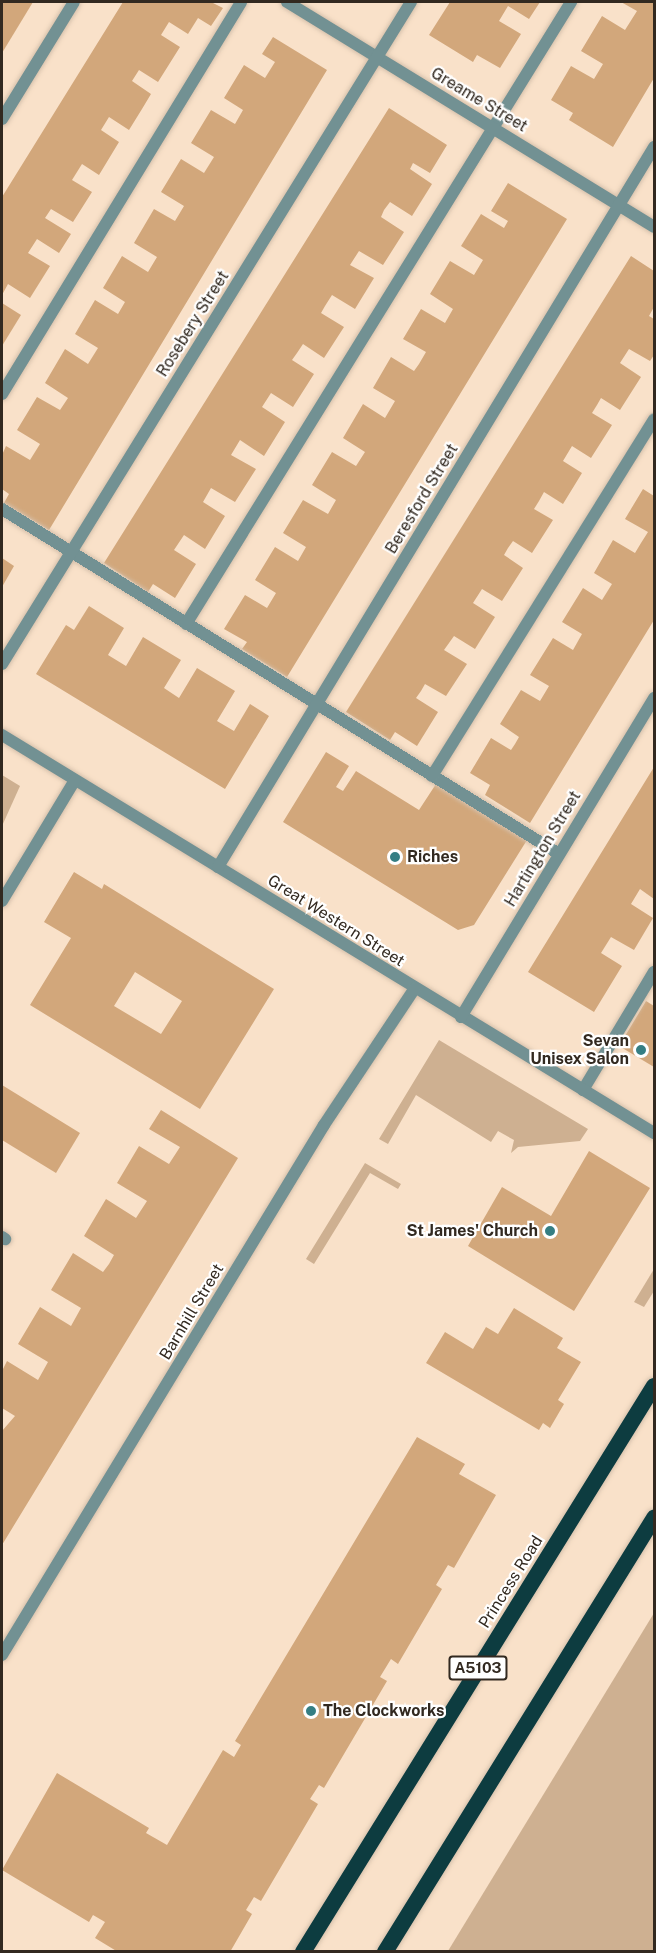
<!DOCTYPE html>
<html>
<head>
<meta charset="utf-8">
<style>
  body { margin:0 }
  #map { position:relative; width:656px; height:1953px; overflow:hidden; background:#f9e1c9; font-family:"Public Sans",sans-serif }
  div>[style] { position:absolute }
  .green>* { inset:0; background:#ceb091 }
  .building>* { inset:0; background:#d2a77b }
  .roads { filter:drop-shadow(0 0 2px #d5c0ab) drop-shadow(0 0 2px #d5c0ab) }
  .service>* { height:12px; margin:-6px; padding:0 6px; transform-origin:6px; border-radius:6px; background:#729193 }
  .minor>* { height:12px; margin:-6px; padding:0 6px; transform-origin:6px; border-radius:6px; background:#729193 }
  .trunk>* { height:16px; margin:-8px; padding:0 8px; transform-origin:8px; border-radius:8px; background:#0d3c40 }
  .dots>* { width:16px; height:16px; translate:-50% -50%; box-sizing:border-box; border:3px solid #fff; border-radius:50% }
  span { translate:-50% -50%; white-space:nowrap; text-align:center; line-height:1.15; -webkit-text-stroke:4.5px #fff; paint-order:stroke }
  .shield-label span { padding:2px 4px; background:#fff; border:2px solid; border-radius:4px; -webkit-text-stroke-width:0 }
  .shield-label { font-size:15px; color:#322920; font-weight:700 }
  .street-label { font-size:16px; color:#322920 }
  .poi-label { font-size:16px; color:#322920; font-weight:700 }
  .left { translate:0 -50%; text-align:left }
  .right { translate:-100% -50%; text-align:right }
  .frame { position:absolute; inset:0; border:3px solid #322920; pointer-events:none }
</style>
</head>
<body>
<div id="map">
  <div class="green">
    <i style="clip-path:polygon(2px 775px,20px 786px,2px 826px)"></i>
    <i style="clip-path:polygon(439px 1040px,588px 1129px,580px 1141px,518px 1147px,511px 1153px,514px 1140px,498px 1131px,491px 1142px,416px 1095px,388px 1144px,379px 1139px)"></i>
    <i style="clip-path:polygon(365px 1163px,401px 1184px,398px 1189px,370px 1173px,314px 1264px,306px 1259px)"></i>
    <i style="clip-path:polygon(654px 1269px,654px 1291px,644px 1307px,634px 1302px)"></i>
    <i style="clip-path:polygon(654px 1613px,654px 1951px,448px 1951px)"></i>
  </div>
  <div class="building">
    <i style="clip-path:polygon(2px 2px,33px 2px,2px 53px)"></i>
    <i style="clip-path:polygon(123px 2px,211px 2px,223px 8px,211px 26px,198px 18px,188px 34px,169px 22px,161px 35px,180px 47px,158px 82px,139px 70px,132px 81px,151px 94px,142px 109px,129px 130px,109px 117px,101px 130px,119px 142px,99px 175px,82px 164px,72px 180px,92px 192px,73px 222px,51px 209px,45px 218px,71px 234px,59px 253px,37px 239px,28px 253px,50px 266px,30px 298px,8px 284px,2px 295px,2px 197px)"></i>
    <i style="clip-path:polygon(450px 2px,540px 2px,529px 19px,508px 6px,499px 21px,521px 34px,500px 68px,477px 55px,473px 62px,429px 35px)"></i>
    <i style="clip-path:polygon(621px 2px,654px 2px,654px 78px,613px 147px,569px 120px,573px 113px,551px 100px,571px 66px,594px 79px,603px 64px,581px 51px,602px 16px,625px 30px,637px 11px)"></i>
    <i style="clip-path:polygon(273px 37px,327px 70px,49px 530px,4px 503px,9px 494px,2px 489px,2px 455px,6px 446px,30px 460px,40px 444px,17px 430px,37px 397px,60px 410px,68px 398px,45px 383px,65px 349px,88px 364px,98px 348px,75px 334px,95px 300px,118px 314px,125px 302px,103px 288px,122px 256px,148px 272px,157px 257px,134px 243px,154px 209px,175px 221px,184px 206px,161px 192px,181px 159px,204px 173px,214px 157px,191px 143px,211px 110px,235px 124px,243px 110px,224px 98px,244px 65px,265px 78px,275px 62px,262px 54px)"></i>
    <i style="clip-path:polygon(389px 108px,447px 145px,430px 173px,413px 163px,410px 169px,432px 184px,412px 216px,390px 202px,384px 210px,381px 217px,404px 232px,383px 265px,359px 251px,350px 265px,374px 278px,355px 309px,332px 295px,325px 306px,321px 313px,344px 327px,324px 358px,303px 344px,297px 353px,292px 360px,314px 374px,293px 407px,271px 393px,262px 407px,285px 422px,264px 456px,240px 440px,231px 455px,256px 469px,235px 502px,211px 488px,203px 502px,225px 516px,205px 549px,184px 535px,174px 550px,196px 564px,175px 598px,153px 584px,148px 592px,104px 563px)"></i>
    <i style="clip-path:polygon(508px 183px,567px 219px,287px 677px,242px 649px,247px 642px,224px 629px,245px 595px,267px 608px,276px 593px,255px 580px,275px 547px,298px 561px,306px 547px,283px 533px,303px 500px,328px 514px,336px 500px,312px 485px,332px 452px,356px 466px,365px 452px,343px 438px,363px 404px,385px 418px,395px 401px,373px 388px,391px 357px,414px 371px,419px 364px,426px 352px,403px 339px,421px 309px,445px 323px,453px 309px,430px 294px,450px 261px,474px 275px,483px 260px,461px 246px,481px 214px,504px 228px,508px 221px,491px 211px)"></i>
    <i style="clip-path:polygon(631px 256px,654px 271px,654px 307px,649px 316px,654px 319px,654px 355px,650px 361px,629px 349px,620px 363px,641px 377px,620px 410px,601px 398px,597px 405px,592px 413px,612px 425px,591px 458px,572px 446px,563px 461px,582px 473px,563px 504px,544px 492px,539px 501px,534px 509px,553px 520px,532px 553px,513px 541px,508px 548px,504px 555px,523px 568px,502px 601px,482px 589px,473px 603px,495px 617px,475px 649px,454px 636px,444px 650px,467px 664px,446px 696px,425px 684px,421px 691px,416px 698px,438px 712px,417px 746px,395px 732px,390px 740px,346px 712px)"></i>
    <i style="clip-path:polygon(2px 303px,21px 315px,2px 346px)"></i>
    <i style="clip-path:polygon(643px 489px,654px 496px,654px 620px,530px 823px,485px 795px,490px 785px,470px 773px,491px 738px,511px 750px,515px 744px,519px 737px,500px 724px,521px 690px,540px 701px,549px 686px,530px 675px,553px 638px,573px 650px,582px 634px,562px 622px,583px 588px,602px 600px,612px 584px,594px 573px,613px 540px,635px 553px,641px 543px,648px 532px,625px 519px)"></i>
    <i style="clip-path:polygon(2px 558px,14px 566px,2px 587px)"></i>
    <i style="clip-path:polygon(89px 606px,124px 628px,108px 655px,126px 666px,143px 637px,181px 660px,164px 688px,179px 698px,197px 668px,235px 691px,217px 721px,234px 731px,250px 704px,269px 716px,225px 789px,36px 674px,66px 625px,74px 630px)"></i>
    <i style="clip-path:polygon(326px 752px,349px 766px,336px 787px,343px 791px,356px 771px,419px 810px,436px 784px,527px 840px,474px 925px,458px 930px,283px 822px)"></i>
    <i style="clip-path:polygon(654px 767px,654px 899px,640px 889px,631px 904px,653px 918px,634px 950px,611px 937px,601px 953px,622px 966px,594px 1012px,528px 972px)"></i>
    <i style="clip-path:polygon(evenodd,74px 872px,102px 889px,104px 884px,274px 989px,200px 1109px,30px 1005px,71px 938px,44px 922px,74px 872px,135px 972px,182px 1001px,161px 1034px,114px 1006px,135px 972px)"></i>
    <i style="clip-path:polygon(646px 1001px,654px 1006px,654px 1067px,619px 1046px)"></i>
    <i style="clip-path:polygon(2px 1085px,80px 1133px,56px 1173px,2px 1140px)"></i>
    <i style="clip-path:polygon(161px 1110px,238px 1158px,2px 1545px,2px 1431px,15px 1416px,2px 1408px,2px 1371px,7px 1361px,38px 1380px,48px 1362px,18px 1344px,40px 1307px,71px 1326px,81px 1308px,51px 1290px,73px 1253px,103px 1272px,109px 1264px,114px 1255px,84px 1236px,106px 1199px,136px 1218px,147px 1201px,117px 1183px,139px 1146px,169px 1164px,180px 1147px,149px 1129px)"></i>
    <i style="clip-path:polygon(589px 1151px,650px 1188px,574px 1311px,468px 1246px,502px 1187px,551px 1216px)"></i>
    <i style="clip-path:polygon(514px 1308px,563px 1338px,557px 1348px,581px 1362px,558px 1400px,564px 1404px,550px 1428px,543px 1423px,539px 1430px,426px 1363px,445px 1332px,473px 1349px,486px 1327px,498px 1334px)"></i>
    <i style="clip-path:polygon(417px 1437px,465px 1464px,459px 1474px,496px 1495px,454px 1568px,448px 1565px,436px 1585px,442px 1589px,398px 1664px,391px 1659px,380px 1677px,387px 1681px,324px 1788px,319px 1785px,310px 1799px,318px 1804px,261px 1901px,254px 1897px,246px 1910px,252px 1914px,230px 1952px,118px 1952px,95px 1938px,105px 1922px,93px 1915px,89px 1922px,2px 1870px,57px 1773px,149px 1828px,146px 1833px,167px 1845px,223px 1750px,234px 1757px,241px 1745px,235px 1741px)"></i>
  </div>
  <div class="roads">
    <div class="service">
      <i style="left:2px;top:394px;width:459px;rotate:-58.6deg"></i>
      <i style="left:2px;top:509px;width:655px;rotate:31.77deg"></i>
      <i style="left:186px;top:624px;width:732px;rotate:-58.24deg"></i>
      <i style="left:432px;top:776px;width:420px;rotate:-58.1deg"></i>
      <i style="left:583px;top:1090px;width:138px;rotate:-59deg"></i>
    </div>
    <div class="minor">
      <i style="left:287px;top:2px;width:430px;rotate:31.5deg"></i>
      <i style="left:2px;top:119px;width:137px;rotate:-58.4deg"></i>
      <i style="left:2px;top:664px;width:778px;rotate:-58.29deg"></i>
      <i style="left:2px;top:735px;width:764px;rotate:31.4deg"></i>
      <i style="left:218px;top:867px;width:842px;rotate:-58.8deg"></i>
      <i style="left:2px;top:901px;width:141px;rotate:-58.9deg"></i>
      <i style="left:461px;top:1017px;width:373px;rotate:-58.8deg"></i>
      <i style="left:2px;top:1237px;width:4px;rotate:34deg"></i>
      <i style="left:2px;top:1655px;width:620px;rotate:-58.72deg"></i>
      <i style="left:324px;top:1125px;width:164px;rotate:-56.4deg"></i>
    </div>
    <div class="trunk">
      <i style="left:303px;top:1952px;width:666px;rotate:-58.2deg"></i>
      <i style="left:385px;top:1952px;width:511px;rotate:-58.21deg"></i>
    </div>
  </div>
  <div class="dots">
    <i style="left:395px;top:857px;background:#357e83"></i>
    <i style="left:641px;top:1050px;background:#357e83"></i>
    <i style="left:550px;top:1231px;background:#357e83"></i>
    <i style="left:311px;top:1711px;background:#357e83"></i>
  </div>
  <div class="shield-label">
    <span style="left:478px;top:1668px">A5103</span>
  </div>
  <div class="street-label">
    <span style="left:479px;top:100px;rotate:31deg">Greame Street</span>
    <span style="left:193px;top:324px;rotate:-58deg">Rosebery Street</span>
    <span style="left:422px;top:499px;rotate:-59deg">Beresford Street</span>
    <span style="left:543px;top:849px;rotate:-59deg">Hartington Street</span>
    <span style="left:336px;top:921px;rotate:32deg">Great Western Street</span>
    <span style="left:192px;top:1312px;rotate:-59deg">Barnhill Street</span>
    <span style="left:511px;top:1582px;rotate:-58deg">Princess Road</span>
  </div>
  <div class="poi-label">
    <span class="left" style="left:407px;top:857px">Riches</span>
    <span class="right" style="left:629px;top:1050px">Sevan<br>Unisex Salon</span>
    <span class="right" style="left:538px;top:1231px">St James' Church</span>
    <span class="left" style="left:323px;top:1711px">The Clockworks</span>
  </div>
  <div class="frame"></div>
</div>
</body>
</html>
